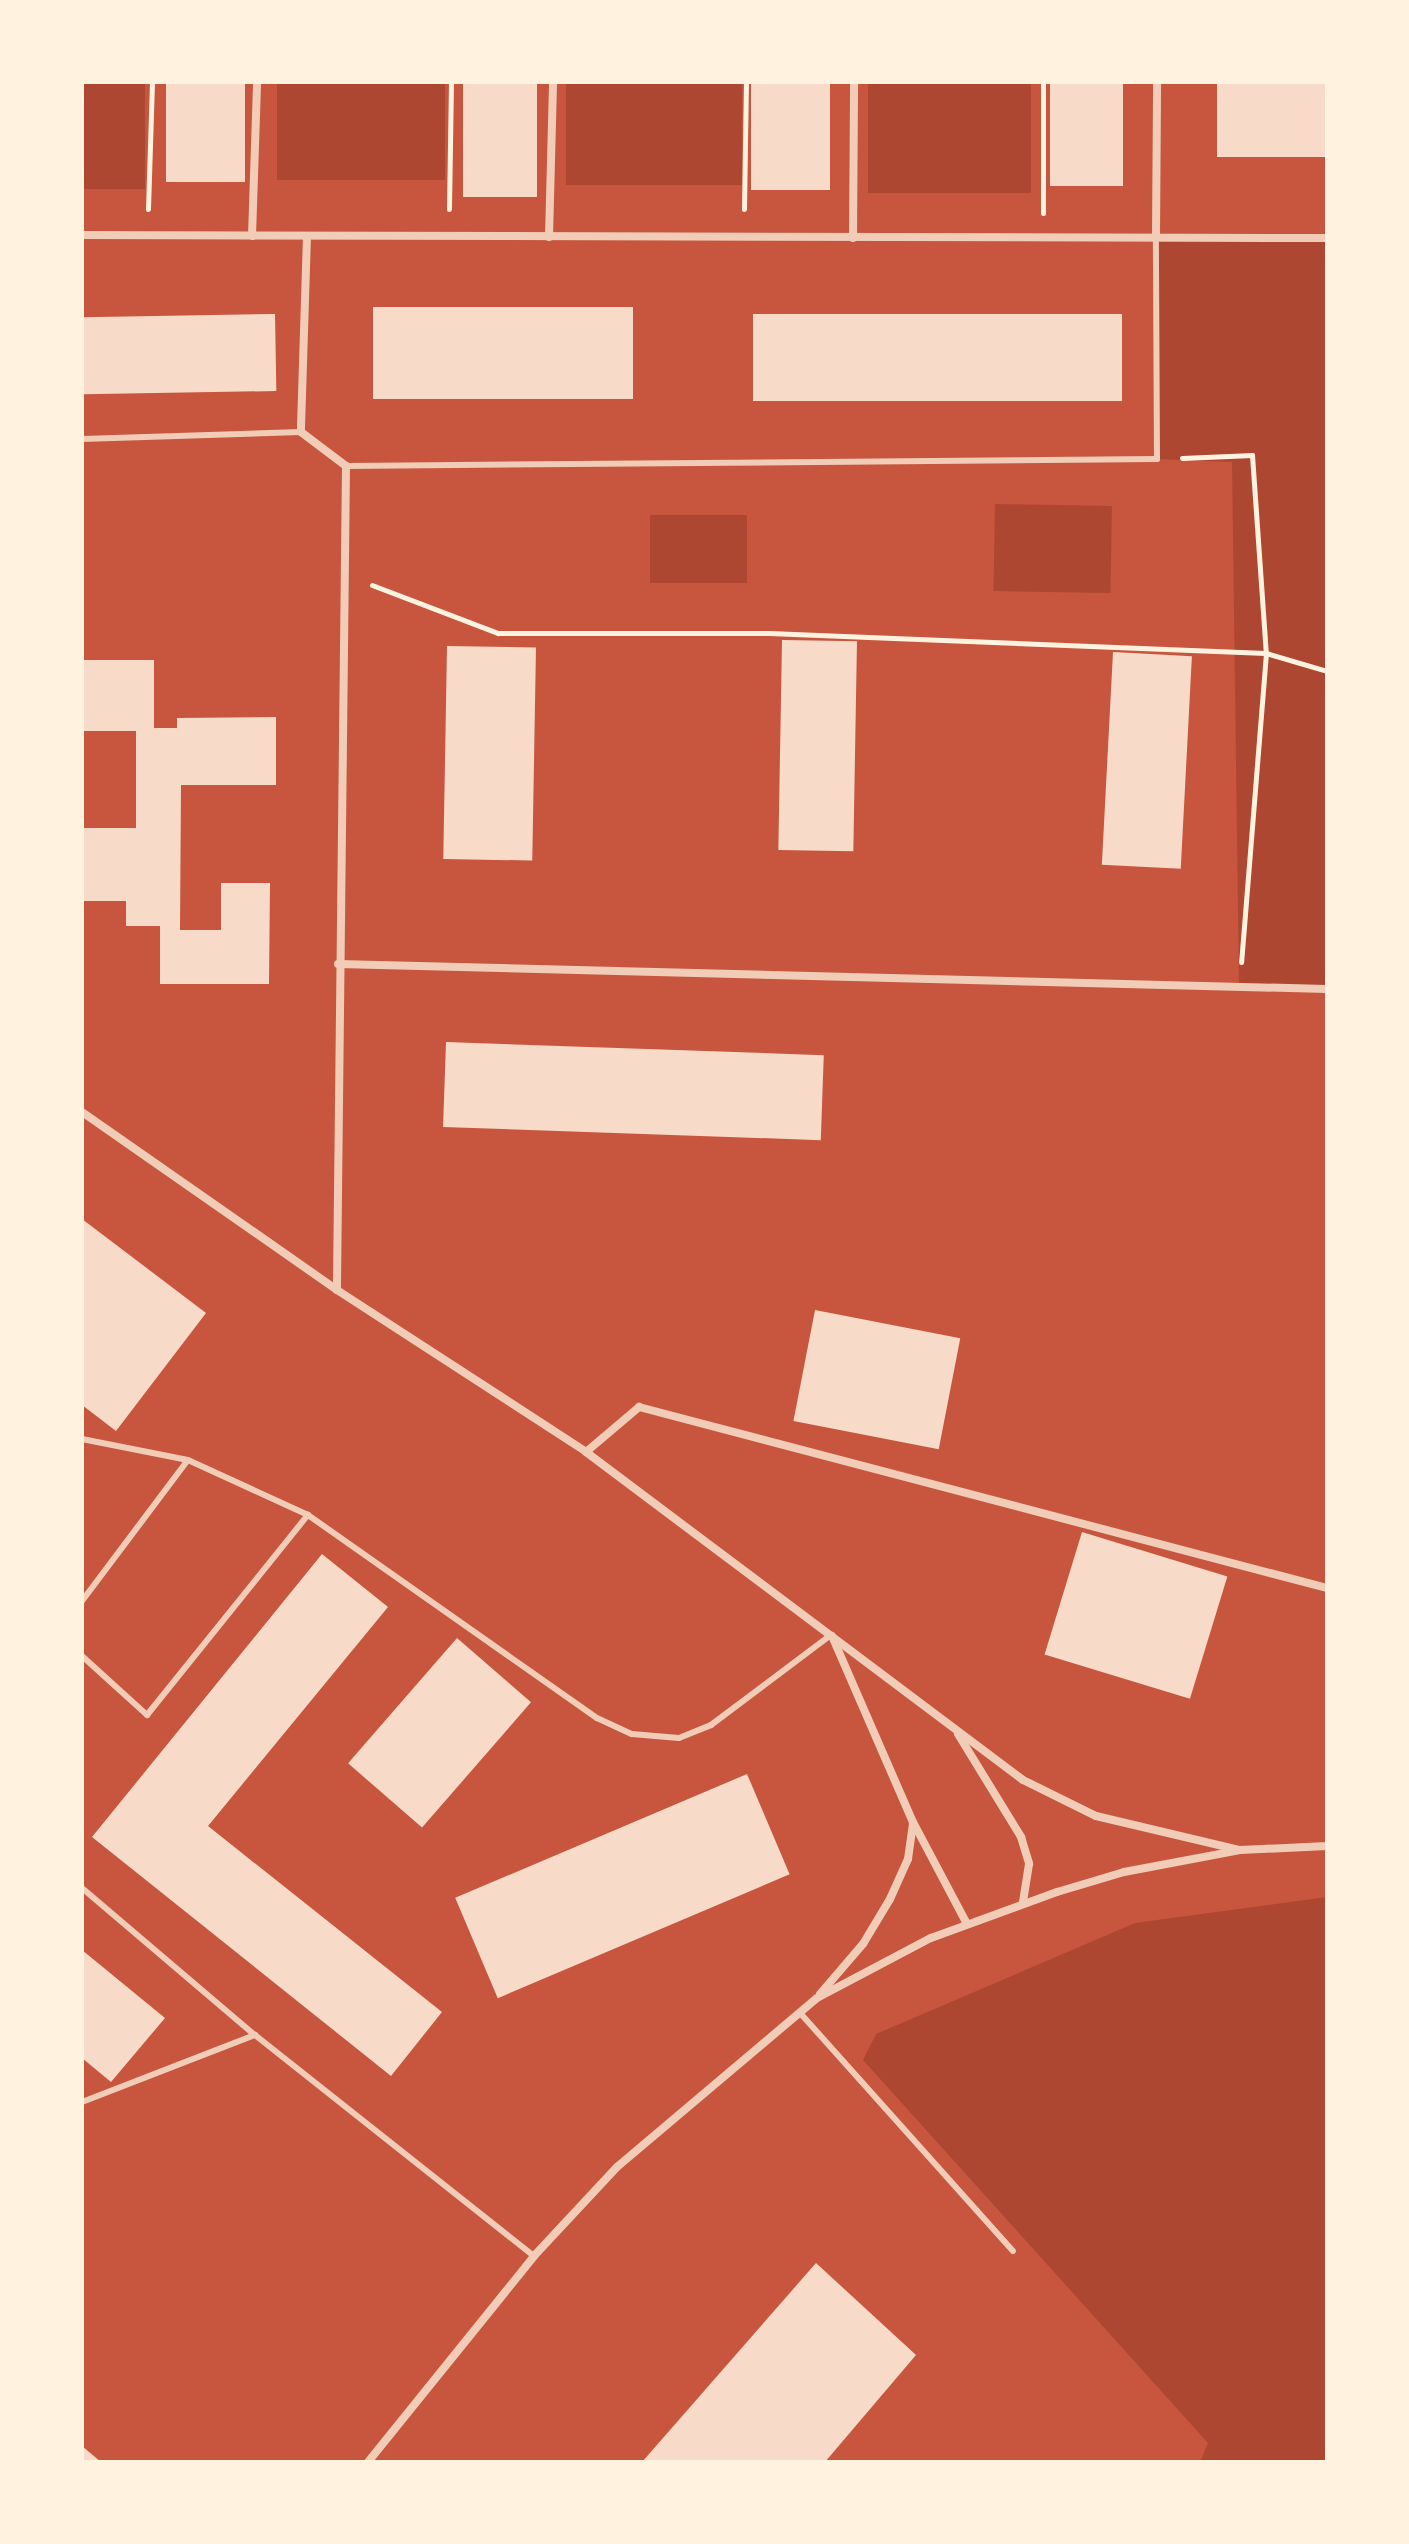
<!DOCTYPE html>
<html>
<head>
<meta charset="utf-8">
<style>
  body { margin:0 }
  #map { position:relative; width:1409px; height:2544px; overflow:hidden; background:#c8553d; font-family:"PT Serif",serif }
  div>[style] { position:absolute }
  .green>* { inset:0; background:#ae4732; transform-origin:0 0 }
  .building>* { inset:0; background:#f7dbc8; transform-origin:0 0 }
  .path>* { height:5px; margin:-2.5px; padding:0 2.5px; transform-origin:2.5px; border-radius:2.5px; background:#fff3e0 }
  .service>* { height:6px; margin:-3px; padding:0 3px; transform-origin:3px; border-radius:3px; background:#f1ccb7 }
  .minor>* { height:8px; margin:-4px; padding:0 4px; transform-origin:4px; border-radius:4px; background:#f1ccb7 }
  span { translate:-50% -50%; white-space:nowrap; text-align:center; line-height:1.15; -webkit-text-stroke:8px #fff3e0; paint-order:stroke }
  .frame { position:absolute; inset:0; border:84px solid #fff3e0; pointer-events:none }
</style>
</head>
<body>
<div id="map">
  <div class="green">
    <i style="left:82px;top:82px;width:63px;height:107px"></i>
    <i style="left:277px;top:82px;width:168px;height:98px"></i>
    <i style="left:566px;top:82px;width:176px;height:103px"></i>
    <i style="left:868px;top:82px;width:163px;height:111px"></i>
    <i style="clip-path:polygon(1156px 237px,1327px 238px,1327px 989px,1239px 987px,1232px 462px,1157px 459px)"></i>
    <i style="left:995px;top:504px;width:117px;height:87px;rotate:1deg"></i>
    <i style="left:650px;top:515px;width:97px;height:68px"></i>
    <i style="clip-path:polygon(1327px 1897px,1327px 2462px,1200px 2462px,1208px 2443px,863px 2060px,876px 2034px,1135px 1923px)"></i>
  </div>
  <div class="building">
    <i style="left:166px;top:82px;width:79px;height:100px"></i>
    <i style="left:463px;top:82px;width:74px;height:115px"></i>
    <i style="left:751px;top:82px;width:79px;height:108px"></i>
    <i style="left:1050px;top:82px;width:73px;height:104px"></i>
    <i style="left:1217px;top:82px;width:110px;height:75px"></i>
    <i style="left:373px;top:307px;width:260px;height:92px"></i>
    <i style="left:275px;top:314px;width:77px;height:193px;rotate:89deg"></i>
    <i style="left:1122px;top:314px;width:87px;height:369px;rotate:90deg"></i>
    <i style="left:782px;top:640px;width:75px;height:210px;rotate:1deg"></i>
    <i style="left:447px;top:646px;width:89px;height:213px;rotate:1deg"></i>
    <i style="left:1113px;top:652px;width:79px;height:213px;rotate:3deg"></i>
    <i style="clip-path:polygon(82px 660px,154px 660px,154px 728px,177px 728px,177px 718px,276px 717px,276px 785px,181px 785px,180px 930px,221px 930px,221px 883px,270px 883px,269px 984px,160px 984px,160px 926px,126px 926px,126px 901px,82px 901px,82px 828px,136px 828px,136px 731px,82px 731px)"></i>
    <i style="left:446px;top:1042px;width:378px;height:85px;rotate:2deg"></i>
    <i style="clip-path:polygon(82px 1219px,206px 1313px,116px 1431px,82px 1405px)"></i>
    <i style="left:815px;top:1310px;width:148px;height:113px;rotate:11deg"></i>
    <i style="left:1082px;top:1532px;width:152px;height:128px;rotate:17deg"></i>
    <i style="clip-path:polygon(322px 1554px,388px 1607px,208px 1826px,442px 2012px,391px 2076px,92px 1837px)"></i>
    <i style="left:457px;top:1638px;width:98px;height:166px;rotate:41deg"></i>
    <i style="left:747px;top:1774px;width:109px;height:317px;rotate:67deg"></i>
    <i style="clip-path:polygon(82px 1950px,165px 2018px,111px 2082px,82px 2058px)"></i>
    <i style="clip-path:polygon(816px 2263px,916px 2355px,825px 2462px,642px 2462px)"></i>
    <i style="clip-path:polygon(82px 2446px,101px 2462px,82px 2462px)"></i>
  </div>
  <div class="path">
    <i style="left:148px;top:209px;width:127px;rotate:-88.2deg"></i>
    <i style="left:449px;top:209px;width:127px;rotate:-89.1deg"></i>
    <i style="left:744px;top:209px;width:127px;rotate:-89.1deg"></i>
    <i style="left:1043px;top:213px;width:131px;rotate:-90deg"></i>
    <i style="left:1182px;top:458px;width:70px;rotate:-2.5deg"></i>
    <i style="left:1252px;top:455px;width:198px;rotate:86deg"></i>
    <i style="left:1266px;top:653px;width:310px;rotate:94.6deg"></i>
    <i style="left:372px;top:585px;width:135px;rotate:20.9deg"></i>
    <i style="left:498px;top:633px;width:271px"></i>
    <i style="left:769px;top:633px;width:497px;rotate:2.3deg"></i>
    <i style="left:1266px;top:653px;width:64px;rotate:16.4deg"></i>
  </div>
  <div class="service">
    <i style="left:82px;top:439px;width:219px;rotate:-1.8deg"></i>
    <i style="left:346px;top:466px;width:811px;rotate:-0.49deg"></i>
    <i style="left:1157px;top:459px;width:222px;rotate:-90.3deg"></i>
    <i style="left:82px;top:1439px;width:108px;rotate:11.2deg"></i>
    <i style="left:188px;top:1460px;width:132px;rotate:24.6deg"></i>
    <i style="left:82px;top:1601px;width:176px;rotate:-53.1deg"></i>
    <i style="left:82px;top:1656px;width:88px;rotate:42.2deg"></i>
    <i style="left:147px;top:1715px;width:257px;rotate:-51.2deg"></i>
    <i style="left:308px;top:1515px;width:353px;rotate:35.1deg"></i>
    <i style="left:597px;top:1718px;width:38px;rotate:25deg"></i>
    <i style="left:632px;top:1734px;width:47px;rotate:4.9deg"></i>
    <i style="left:679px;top:1738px;width:35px;rotate:-22deg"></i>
    <i style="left:711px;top:1725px;width:150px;rotate:-36.9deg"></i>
    <i style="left:82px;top:1888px;width:227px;rotate:40.4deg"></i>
    <i style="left:255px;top:2035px;width:356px;rotate:38.4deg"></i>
    <i style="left:801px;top:2014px;width:318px;rotate:48.2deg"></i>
    <i style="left:82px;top:2102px;width:186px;rotate:-21.2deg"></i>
  </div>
  <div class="minor">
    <i style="left:82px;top:235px;width:1245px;rotate:0.14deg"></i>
    <i style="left:252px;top:236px;width:154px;rotate:-88.1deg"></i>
    <i style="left:307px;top:236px;width:196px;rotate:91.8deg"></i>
    <i style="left:301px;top:432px;width:56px;rotate:37.1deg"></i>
    <i style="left:346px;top:466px;width:824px;rotate:90.63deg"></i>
    <i style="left:549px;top:237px;width:155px;rotate:-88.5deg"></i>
    <i style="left:1156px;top:237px;width:155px;rotate:-89.6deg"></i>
    <i style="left:853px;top:238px;width:156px;rotate:-89.6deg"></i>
    <i style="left:338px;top:964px;width:989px;rotate:1.45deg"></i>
    <i style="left:82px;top:1112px;width:311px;rotate:34.9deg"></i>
    <i style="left:337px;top:1290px;width:297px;rotate:33deg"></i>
    <i style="left:586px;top:1452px;width:546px;rotate:36.89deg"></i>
    <i style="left:1023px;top:1780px;width:81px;rotate:26.3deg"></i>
    <i style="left:1096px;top:1816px;width:148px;rotate:13.3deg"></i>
    <i style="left:586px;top:1452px;width:70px;rotate:-40.3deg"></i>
    <i style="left:639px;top:1407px;width:711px;rotate:14.74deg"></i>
    <i style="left:832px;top:1636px;width:203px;rotate:66.5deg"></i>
    <i style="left:913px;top:1822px;width:115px;rotate:62.1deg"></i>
    <i style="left:958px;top:1734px;width:121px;rotate:58.5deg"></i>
    <i style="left:1021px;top:1837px;width:28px;rotate:73deg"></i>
    <i style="left:1029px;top:1864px;width:39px;rotate:99deg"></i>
    <i style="left:820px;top:1994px;width:66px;rotate:-49.3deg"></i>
    <i style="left:863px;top:1944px;width:52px;rotate:-59deg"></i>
    <i style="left:890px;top:1899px;width:44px;rotate:-65.8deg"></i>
    <i style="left:908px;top:1859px;width:36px;rotate:-82deg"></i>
    <i style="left:368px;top:2462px;width:265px;rotate:-51.1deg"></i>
    <i style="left:534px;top:2256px;width:122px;rotate:-47deg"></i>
    <i style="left:617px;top:2167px;width:262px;rotate:-40.2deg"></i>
    <i style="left:817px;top:1998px;width:129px;rotate:-27.8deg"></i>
    <i style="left:931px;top:1938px;width:134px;rotate:-20.1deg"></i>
    <i style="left:1057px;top:1892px;width:70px;rotate:-16.6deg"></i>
    <i style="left:1124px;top:1872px;width:118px;rotate:-10.7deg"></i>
    <i style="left:1240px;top:1850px;width:87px;rotate:-2.6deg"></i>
  </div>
  <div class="frame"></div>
</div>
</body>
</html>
